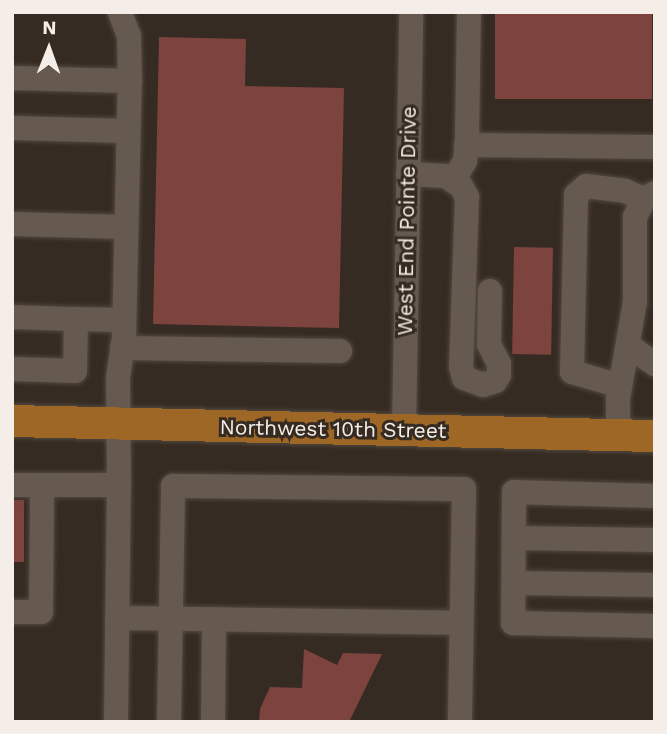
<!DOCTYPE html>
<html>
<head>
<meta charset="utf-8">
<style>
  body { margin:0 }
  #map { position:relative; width:667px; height:734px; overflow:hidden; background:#362b22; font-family:"Work Sans",sans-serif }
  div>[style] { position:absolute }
  .building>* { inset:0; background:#7d433e; transform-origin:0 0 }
  .roads { filter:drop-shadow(0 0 2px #514840) drop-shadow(0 0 2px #514840) }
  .minor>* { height:24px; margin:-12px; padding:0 12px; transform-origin:12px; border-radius:12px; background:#665a50 }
  .major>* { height:32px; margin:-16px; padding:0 16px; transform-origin:16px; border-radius:16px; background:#9f6725 }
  span { translate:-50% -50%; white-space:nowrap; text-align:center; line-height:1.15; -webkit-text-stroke:6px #362b22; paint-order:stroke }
  .street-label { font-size:21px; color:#f5eee8 }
  .frame { position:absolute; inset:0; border:14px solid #f5eee8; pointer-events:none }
  .north { position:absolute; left:14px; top:14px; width:70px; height:70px; -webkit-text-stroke:5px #362b22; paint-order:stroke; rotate:1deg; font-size:19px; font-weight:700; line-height:28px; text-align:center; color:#f5eee8 }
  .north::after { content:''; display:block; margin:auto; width:24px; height:32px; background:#f5eee8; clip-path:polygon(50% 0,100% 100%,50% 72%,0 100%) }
</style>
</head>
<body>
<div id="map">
  <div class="building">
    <i style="left:495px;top:12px;width:157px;height:87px"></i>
    <i style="clip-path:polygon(159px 37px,246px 39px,245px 86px,344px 88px,339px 328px,153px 324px)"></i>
    <i style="left:514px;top:247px;width:39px;height:107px;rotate:1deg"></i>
    <i style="left:12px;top:500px;width:12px;height:62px"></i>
    <i style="clip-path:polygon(304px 649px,337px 665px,343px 653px,382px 654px,349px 722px,259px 722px,260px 709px,270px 687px,302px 688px)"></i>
  </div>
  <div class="roads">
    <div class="minor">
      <i style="left:12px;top:78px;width:118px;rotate:1.5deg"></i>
      <i style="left:12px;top:128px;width:116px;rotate:1.5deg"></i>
      <i style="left:466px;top:145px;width:189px;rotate:0.6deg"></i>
      <i style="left:408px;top:174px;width:38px;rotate:3deg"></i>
      <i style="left:446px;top:176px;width:18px;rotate:34deg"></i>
      <i style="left:461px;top:186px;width:13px;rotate:61deg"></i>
      <i style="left:467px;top:197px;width:170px;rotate:92deg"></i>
      <i style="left:461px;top:367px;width:11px;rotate:75deg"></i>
      <i style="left:464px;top:378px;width:20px;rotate:20deg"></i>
      <i style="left:483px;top:385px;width:13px;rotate:-18deg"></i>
      <i style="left:495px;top:381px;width:7px;rotate:-56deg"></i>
      <i style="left:499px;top:375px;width:11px;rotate:-90deg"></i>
      <i style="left:499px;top:364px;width:22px;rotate:-117deg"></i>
      <i style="left:489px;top:344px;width:53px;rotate:-88.9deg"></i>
      <i style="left:453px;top:181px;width:23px;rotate:-59deg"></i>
      <i style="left:465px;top:161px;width:24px;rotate:-85deg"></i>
      <i style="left:467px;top:137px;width:125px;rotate:-89.1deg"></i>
      <i style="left:12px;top:224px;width:114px;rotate:1.5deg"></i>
      <i style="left:12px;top:317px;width:64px;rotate:1.8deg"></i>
      <i style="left:629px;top:346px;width:32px;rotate:35deg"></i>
      <i style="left:122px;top:348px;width:218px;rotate:0.8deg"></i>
      <i style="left:12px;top:369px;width:63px;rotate:1.8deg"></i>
      <i style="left:75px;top:371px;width:52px;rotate:-88.9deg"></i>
      <i style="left:76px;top:319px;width:48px;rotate:1.2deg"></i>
      <i style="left:620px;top:386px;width:50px;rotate:-163.7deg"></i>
      <i style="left:572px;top:372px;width:177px;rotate:-88.7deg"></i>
      <i style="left:576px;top:195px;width:13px;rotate:-42deg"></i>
      <i style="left:586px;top:186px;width:39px;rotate:7deg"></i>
      <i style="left:625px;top:191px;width:21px;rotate:23deg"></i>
      <i style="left:404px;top:430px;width:418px;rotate:-89deg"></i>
      <i style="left:618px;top:435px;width:36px;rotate:-90deg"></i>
      <i style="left:618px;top:399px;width:98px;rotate:-80.1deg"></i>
      <i style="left:635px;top:302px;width:85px;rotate:-90deg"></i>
      <i style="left:635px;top:217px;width:20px;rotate:-63deg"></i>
      <i style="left:644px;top:199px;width:13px;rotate:-29deg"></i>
      <i style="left:12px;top:485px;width:107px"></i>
      <i style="left:119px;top:485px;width:107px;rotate:-90.5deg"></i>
      <i style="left:118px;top:378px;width:41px;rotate:-81.7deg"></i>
      <i style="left:124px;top:337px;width:256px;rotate:-88.7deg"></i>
      <i style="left:130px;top:81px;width:45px;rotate:-91.3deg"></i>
      <i style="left:129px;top:36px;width:26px;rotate:-111deg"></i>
      <i style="left:655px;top:496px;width:141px;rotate:-178.4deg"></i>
      <i style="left:514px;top:492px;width:131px;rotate:90.4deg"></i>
      <i style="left:513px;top:623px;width:142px;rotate:1.2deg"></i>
      <i style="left:514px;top:538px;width:141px;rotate:0.8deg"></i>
      <i style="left:514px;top:583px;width:141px;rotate:0.8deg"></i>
      <i style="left:12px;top:612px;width:29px"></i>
      <i style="left:41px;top:612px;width:127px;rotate:-89.5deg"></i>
      <i style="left:117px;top:618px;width:344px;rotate:0.8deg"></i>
      <i style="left:116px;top:722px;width:237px;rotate:-89.3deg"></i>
      <i style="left:169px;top:722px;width:236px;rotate:-89deg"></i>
      <i style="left:173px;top:486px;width:291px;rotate:0.6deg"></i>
      <i style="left:464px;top:489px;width:233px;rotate:91deg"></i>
      <i style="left:213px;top:722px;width:103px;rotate:-89.4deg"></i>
    </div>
    <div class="major">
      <i style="left:12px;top:421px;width:643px;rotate:1.34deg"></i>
    </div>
  </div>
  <div class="street-label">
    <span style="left:407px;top:221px;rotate:-89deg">West End Pointe Drive</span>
    <span style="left:333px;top:429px;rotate:1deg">Northwest 10th Street</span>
  </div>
  <div class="frame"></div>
  <div class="north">N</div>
</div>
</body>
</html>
